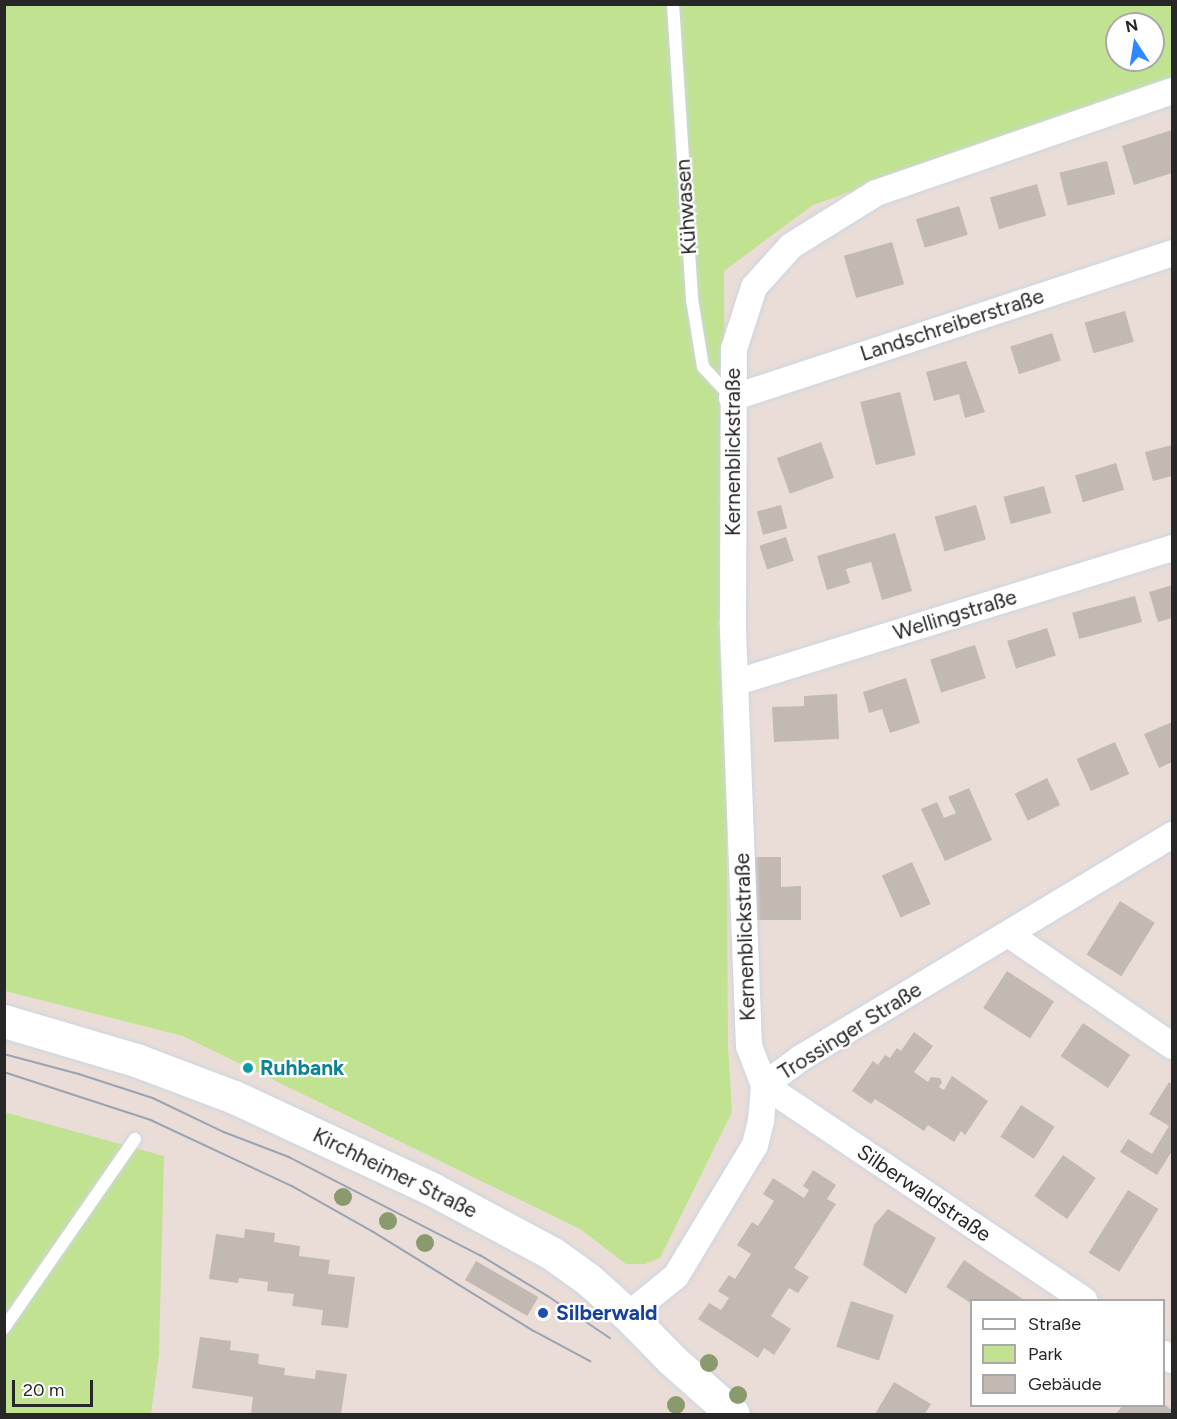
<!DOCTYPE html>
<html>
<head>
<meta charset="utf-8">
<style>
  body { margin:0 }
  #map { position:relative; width:1177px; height:1419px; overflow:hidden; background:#eaddd7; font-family:Figtree,sans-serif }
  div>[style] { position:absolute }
  .green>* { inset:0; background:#c1e391 }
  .building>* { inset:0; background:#c2b9b3; transform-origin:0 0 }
  .roads { filter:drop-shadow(0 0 2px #cdd5e1) drop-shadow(0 0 2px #cdd5e1) }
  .lane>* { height:12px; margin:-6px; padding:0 6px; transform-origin:6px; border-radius:6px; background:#fff }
  .street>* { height:26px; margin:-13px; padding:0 13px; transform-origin:13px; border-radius:13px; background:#fff }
  .secondary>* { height:33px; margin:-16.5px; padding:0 16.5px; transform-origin:16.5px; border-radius:16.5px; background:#fff }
  .tram>* { height:1.5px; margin:-0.75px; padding:0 0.75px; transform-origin:0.75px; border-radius:0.75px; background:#9aa3b2 }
  .trees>* { width:18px; height:18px; margin:-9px; border-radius:50%; background:#899a6d }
  .dots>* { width:16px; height:16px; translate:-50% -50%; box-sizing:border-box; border:3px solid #fff; border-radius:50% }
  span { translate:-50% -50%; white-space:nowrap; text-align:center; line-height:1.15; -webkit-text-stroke:4.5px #fff; paint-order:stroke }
  .street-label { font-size:21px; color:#272727 }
  .culture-label { font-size:21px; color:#0d838f; font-weight:700 }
  .left { translate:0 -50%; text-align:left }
  .transit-label { font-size:21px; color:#164399; font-weight:700 }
  .frame { position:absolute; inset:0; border:6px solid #272727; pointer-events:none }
  .legend { position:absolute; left:970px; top:1299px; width:195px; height:108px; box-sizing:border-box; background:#fff; border:2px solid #a9a9a9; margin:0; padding:8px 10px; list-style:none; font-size:18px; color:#272727 }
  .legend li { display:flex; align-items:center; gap:12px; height:30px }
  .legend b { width:30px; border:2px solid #a9a9a9 }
  .north { position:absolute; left:1105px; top:12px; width:60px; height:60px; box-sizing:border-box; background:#fff; border:2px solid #a9a9a9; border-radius:50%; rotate:348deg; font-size:16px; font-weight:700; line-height:24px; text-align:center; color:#272727 }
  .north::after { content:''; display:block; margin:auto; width:21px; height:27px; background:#3088fe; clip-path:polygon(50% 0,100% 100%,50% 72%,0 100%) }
  .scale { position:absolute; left:12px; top:1380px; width:81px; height:27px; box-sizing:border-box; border:3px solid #272727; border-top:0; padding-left:8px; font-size:18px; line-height:21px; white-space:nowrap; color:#272727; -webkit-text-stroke:4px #fff; paint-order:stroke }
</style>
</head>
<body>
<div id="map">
  <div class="green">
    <i style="clip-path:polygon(evenodd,4px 5px,1172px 5px,1172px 79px,813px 205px,724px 271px,728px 1047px,732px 1112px,660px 1258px,645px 1264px,626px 1264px,580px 1229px,183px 1036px,5px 991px,4px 5px,1117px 24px,1153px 24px,1153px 60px,1117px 60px,1117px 24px)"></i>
    <i style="clip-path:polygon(4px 1112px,164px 1156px,159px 1354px,151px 1414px,5px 1414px)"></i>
  </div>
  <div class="building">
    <i style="clip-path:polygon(1172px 130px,1172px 173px,1134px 185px,1122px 146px)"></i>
    <i style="left:1107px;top:161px;width:34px;height:49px;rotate:76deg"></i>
    <i style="left:1037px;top:184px;width:33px;height:49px;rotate:74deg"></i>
    <i style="left:959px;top:206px;width:30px;height:45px;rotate:73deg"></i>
    <i style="left:892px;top:242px;width:44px;height:50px;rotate:74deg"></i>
    <i style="left:1125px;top:311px;width:32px;height:42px;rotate:74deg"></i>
    <i style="left:1052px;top:333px;width:29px;height:44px;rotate:72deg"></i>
    <i style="clip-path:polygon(966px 361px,985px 412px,965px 418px,959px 394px,934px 401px,926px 372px)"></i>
    <i style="left:900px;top:392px;width:65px;height:41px;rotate:76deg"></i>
    <i style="left:821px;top:442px;width:38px;height:47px;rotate:70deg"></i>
    <i style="clip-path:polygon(1172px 445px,1172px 476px,1153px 481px,1145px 452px)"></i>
    <i style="left:1116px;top:463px;width:28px;height:43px;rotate:73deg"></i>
    <i style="left:1044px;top:486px;width:28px;height:42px;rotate:75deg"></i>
    <i style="left:781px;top:505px;width:24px;height:25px;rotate:75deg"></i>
    <i style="left:976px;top:505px;width:36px;height:43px;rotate:74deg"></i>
    <i style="clip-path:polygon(895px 533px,912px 591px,882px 600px,871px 562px,846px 569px,850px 583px,827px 590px,817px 556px)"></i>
    <i style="left:786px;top:537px;width:25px;height:28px;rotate:72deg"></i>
    <i style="clip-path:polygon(1172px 585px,1172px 618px,1158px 622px,1149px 592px)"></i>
    <i style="left:1135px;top:596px;width:27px;height:65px;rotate:75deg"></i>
    <i style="left:1047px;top:628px;width:29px;height:42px;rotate:72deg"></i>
    <i style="left:975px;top:645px;width:35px;height:47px;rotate:72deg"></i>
    <i style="clip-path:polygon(906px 678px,920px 723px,890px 733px,882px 709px,869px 713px,863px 692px)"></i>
    <i style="clip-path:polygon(837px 694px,839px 739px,774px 742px,772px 707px,804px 706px,804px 696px)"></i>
    <i style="clip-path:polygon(1172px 722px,1172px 762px,1159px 768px,1144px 734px)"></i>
    <i style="left:1115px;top:742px;width:35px;height:42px;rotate:66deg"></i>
    <i style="left:1047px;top:778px;width:30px;height:36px;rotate:64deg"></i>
    <i style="clip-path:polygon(969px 788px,992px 840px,945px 861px,921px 809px,937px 802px,944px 818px,956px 813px,948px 797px)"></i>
    <i style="clip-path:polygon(754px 857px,781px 857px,781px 887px,801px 886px,801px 920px,754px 920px)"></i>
    <i style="left:912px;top:862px;width:46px;height:33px;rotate:66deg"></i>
    <i style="left:1120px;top:901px;width:41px;height:63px;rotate:32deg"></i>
    <i style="left:1007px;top:971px;width:56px;height:44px;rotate:33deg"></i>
    <i style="left:1083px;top:1023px;width:57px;height:40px;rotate:34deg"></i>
    <i style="clip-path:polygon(914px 1032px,933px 1046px,914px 1072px,928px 1082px,931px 1077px,940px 1078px,942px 1082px,939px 1087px,944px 1090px,952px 1076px,988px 1101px,965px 1135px,961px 1131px,954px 1142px,928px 1125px,924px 1131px,875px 1099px,871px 1104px,852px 1091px,873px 1061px,878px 1065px,885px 1055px,890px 1058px,897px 1048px,901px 1051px)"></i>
    <i style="clip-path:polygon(1169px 1082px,1172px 1084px,1172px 1151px,1157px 1175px,1120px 1152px,1128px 1139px,1152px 1154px,1169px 1126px,1149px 1114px)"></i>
    <i style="left:1021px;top:1105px;width:40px;height:38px;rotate:33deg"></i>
    <i style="left:1063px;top:1155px;width:40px;height:50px;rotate:35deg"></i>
    <i style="clip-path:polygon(813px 1170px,836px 1185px,827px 1199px,836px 1204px,794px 1268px,809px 1277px,798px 1293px,789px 1288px,771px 1316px,791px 1329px,774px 1355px,764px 1348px,758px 1358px,698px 1319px,709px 1303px,721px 1310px,729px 1298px,718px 1291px,729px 1275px,735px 1279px,751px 1254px,737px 1245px,752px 1222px,758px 1226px,774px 1201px,763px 1194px,773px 1178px,804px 1198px,809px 1190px,803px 1186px)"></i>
    <i style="left:1128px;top:1190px;width:36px;height:74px;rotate:32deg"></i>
    <i style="clip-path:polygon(888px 1209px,936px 1238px,906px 1294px,863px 1265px,874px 1225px)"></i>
    <i style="clip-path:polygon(245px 1229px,275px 1233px,274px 1242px,300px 1246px,299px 1256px,330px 1260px,328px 1274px,355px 1277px,348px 1328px,321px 1325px,323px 1310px,292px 1306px,294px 1294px,267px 1291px,268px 1282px,239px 1278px,238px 1283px,209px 1279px,216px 1234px,244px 1238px)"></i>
    <i style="clip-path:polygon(964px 1260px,983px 1273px,1024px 1300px,972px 1300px,972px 1304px,946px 1287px)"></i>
    <i style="left:476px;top:1261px;width:72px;height:22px;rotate:30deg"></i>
    <i style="left:851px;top:1301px;width:45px;height:48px;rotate:18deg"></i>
    <i style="clip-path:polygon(200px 1337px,231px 1341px,230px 1350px,259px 1354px,258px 1364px,285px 1368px,284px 1375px,315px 1379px,316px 1370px,347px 1374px,341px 1414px,251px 1413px,253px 1397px,192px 1388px)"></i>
    <i style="clip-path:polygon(894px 1382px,931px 1404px,925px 1414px,875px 1414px)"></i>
    <i style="clip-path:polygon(1164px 1404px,1172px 1410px,1172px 1414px,1116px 1414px,1122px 1406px)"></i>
  </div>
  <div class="roads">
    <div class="lane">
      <i style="left:673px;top:4px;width:296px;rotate:86.3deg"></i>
      <i style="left:692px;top:299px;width:69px;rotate:80.8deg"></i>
      <i style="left:703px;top:367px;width:42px;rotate:46.9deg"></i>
      <i style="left:4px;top:1328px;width:230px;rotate:-55.3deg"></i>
    </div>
    <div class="street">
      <i style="left:732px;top:398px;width:463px;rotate:-18.2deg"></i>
      <i style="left:737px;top:682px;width:455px;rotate:-17.1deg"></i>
      <i style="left:1010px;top:935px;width:196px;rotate:34.4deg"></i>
      <i style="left:764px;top:1085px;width:46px;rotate:-36.1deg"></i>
      <i style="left:801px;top:1058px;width:433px;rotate:-31deg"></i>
      <i style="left:764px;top:1085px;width:386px;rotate:33.9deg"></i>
      <i style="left:628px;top:1315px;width:62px;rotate:-39.1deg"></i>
      <i style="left:676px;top:1276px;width:153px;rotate:-58.9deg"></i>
      <i style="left:755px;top:1145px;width:25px;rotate:-76deg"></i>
      <i style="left:761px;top:1121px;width:36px;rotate:-85deg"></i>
      <i style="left:764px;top:1085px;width:42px;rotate:-111deg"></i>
      <i style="left:749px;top:1046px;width:425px;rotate:-92.2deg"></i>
      <i style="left:733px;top:621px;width:272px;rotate:-89.8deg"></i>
      <i style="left:734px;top:349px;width:65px;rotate:-72.1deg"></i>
      <i style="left:754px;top:287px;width:55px;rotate:-47.9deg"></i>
      <i style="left:791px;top:246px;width:100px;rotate:-31.9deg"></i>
      <i style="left:876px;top:193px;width:313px;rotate:-19deg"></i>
      <i style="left:1164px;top:1354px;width:10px;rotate:37deg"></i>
    </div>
    <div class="secondary">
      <i style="left:4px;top:1021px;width:138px;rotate:16.5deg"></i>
      <i style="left:136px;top:1060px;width:105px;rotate:20.7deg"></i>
      <i style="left:234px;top:1097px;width:218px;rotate:24.9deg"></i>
      <i style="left:432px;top:1189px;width:137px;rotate:28.2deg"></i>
      <i style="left:553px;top:1254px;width:44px;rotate:35.8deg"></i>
      <i style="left:589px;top:1280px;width:52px;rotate:41.9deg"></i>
      <i style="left:628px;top:1315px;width:63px;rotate:45.6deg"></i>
      <i style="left:672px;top:1360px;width:81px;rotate:41.5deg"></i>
    </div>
  </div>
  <div class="tram">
    <i style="left:4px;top:1054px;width:78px;rotate:14.9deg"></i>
    <i style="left:79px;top:1074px;width:78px;rotate:18deg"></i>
    <i style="left:153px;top:1098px;width:79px;rotate:25.6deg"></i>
    <i style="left:224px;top:1132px;width:70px;rotate:21deg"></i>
    <i style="left:289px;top:1157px;width:215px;rotate:27.2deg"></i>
    <i style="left:480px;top:1255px;width:79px;rotate:31.1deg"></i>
    <i style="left:548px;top:1296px;width:75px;rotate:34.1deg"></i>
    <i style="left:4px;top:1072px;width:155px;rotate:18.1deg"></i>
    <i style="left:151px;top:1120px;width:156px;rotate:25.1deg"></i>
    <i style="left:292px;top:1186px;width:92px;rotate:29.4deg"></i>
    <i style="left:372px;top:1231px;width:190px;rotate:31.7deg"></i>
    <i style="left:534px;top:1331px;width:64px;rotate:28.2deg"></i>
  </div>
  <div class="trees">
    <i style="left:343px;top:1197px"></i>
    <i style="left:388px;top:1221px"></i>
    <i style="left:425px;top:1243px"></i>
    <i style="left:709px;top:1363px"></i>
    <i style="left:738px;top:1395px"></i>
    <i style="left:676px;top:1405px"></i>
  </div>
  <div class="dots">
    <i style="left:248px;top:1068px;background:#0f9aa8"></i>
    <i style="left:543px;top:1313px;background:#1a4fb4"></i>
  </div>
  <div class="street-label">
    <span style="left:686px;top:207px;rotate:-94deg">Kühwasen</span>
    <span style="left:952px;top:325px;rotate:-18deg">Landschreiberstraße</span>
    <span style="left:733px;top:452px;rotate:-90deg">Kernenblickstraße</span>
    <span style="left:955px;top:615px;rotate:-17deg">Wellingstraße</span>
    <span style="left:745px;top:937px;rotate:-92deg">Kernenblickstraße</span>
    <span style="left:850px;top:1031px;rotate:-32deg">Trossinger Straße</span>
    <span style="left:395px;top:1173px;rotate:26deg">Kirchheimer Straße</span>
    <span style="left:924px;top:1193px;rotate:34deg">Silberwaldstraße</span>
  </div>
  <div class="culture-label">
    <span class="left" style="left:260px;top:1068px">Ruhbank</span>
  </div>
  <div class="transit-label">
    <span class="left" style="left:556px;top:1313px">Silberwald</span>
  </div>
  <div class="frame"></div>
  <ul class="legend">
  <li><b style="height:8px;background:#fff"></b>Straße</li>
  <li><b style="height:16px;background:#c1e391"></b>Park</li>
  <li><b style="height:16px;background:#c2b9b3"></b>Gebäude</li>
  </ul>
  <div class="north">N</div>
  <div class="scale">20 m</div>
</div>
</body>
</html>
